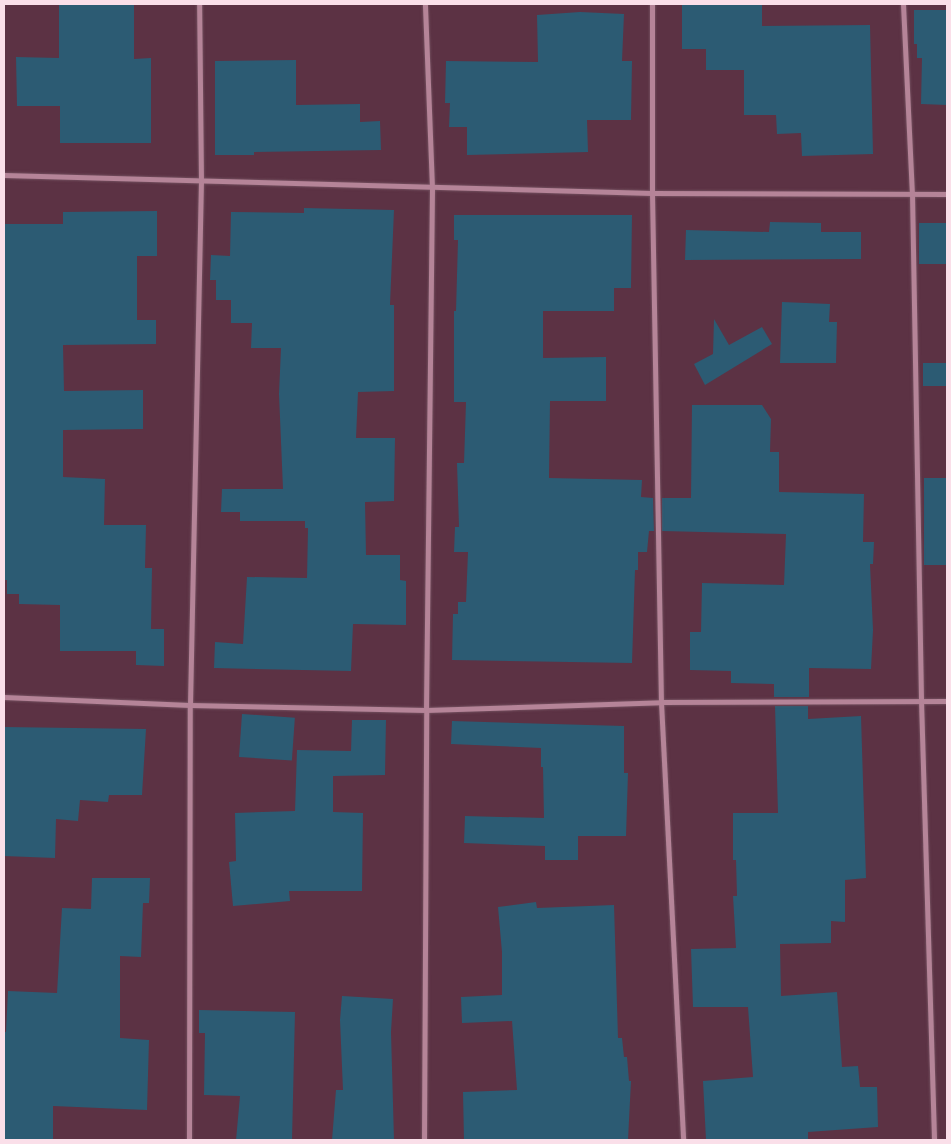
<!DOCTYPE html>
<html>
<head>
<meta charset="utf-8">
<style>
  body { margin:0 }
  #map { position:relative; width:951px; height:1144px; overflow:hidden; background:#5c3244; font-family:Poppins,sans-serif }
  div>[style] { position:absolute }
  .building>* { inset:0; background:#2c5b73; transform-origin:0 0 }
  .roads { filter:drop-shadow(0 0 1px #73505f) drop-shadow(0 0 1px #73505f) }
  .minor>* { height:5px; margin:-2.5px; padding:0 2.5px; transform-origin:2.5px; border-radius:2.5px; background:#b58498 }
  span { translate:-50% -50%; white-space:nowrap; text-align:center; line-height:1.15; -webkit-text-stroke:4.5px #352129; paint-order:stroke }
  .frame { position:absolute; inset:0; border:5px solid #fadfe9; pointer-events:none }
</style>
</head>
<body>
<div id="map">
  <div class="building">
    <i style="clip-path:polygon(59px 4px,134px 4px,134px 59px,151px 58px,151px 143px,60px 143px,60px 106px,17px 106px,16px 57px,59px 58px)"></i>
    <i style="clip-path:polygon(682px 4px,762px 4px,762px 26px,870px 25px,873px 154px,802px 156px,801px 133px,777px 134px,776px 115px,744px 115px,744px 70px,706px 70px,706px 49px,682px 49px)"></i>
    <i style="clip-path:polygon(914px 10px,947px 10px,947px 105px,921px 104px,922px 58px,917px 58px,917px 44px,914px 44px)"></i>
    <i style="clip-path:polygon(580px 12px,624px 14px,622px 61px,632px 61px,631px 120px,587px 120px,588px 152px,467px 155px,467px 127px,449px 127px,450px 103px,445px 103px,446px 61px,538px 62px,537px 15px)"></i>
    <i style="clip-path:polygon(296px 60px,296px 105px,360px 104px,360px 122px,380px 121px,381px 150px,254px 152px,254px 155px,215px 155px,215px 61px)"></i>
    <i style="clip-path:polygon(304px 208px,394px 210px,390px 305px,394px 305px,394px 391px,358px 392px,356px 438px,395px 438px,394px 501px,365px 502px,366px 555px,400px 555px,400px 580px,406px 581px,406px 625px,353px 624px,351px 671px,214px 668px,215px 642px,243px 644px,247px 577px,307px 578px,308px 528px,305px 528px,305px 521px,240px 521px,240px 512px,221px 512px,222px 489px,283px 489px,279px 394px,281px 348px,251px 348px,252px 323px,231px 323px,231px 300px,216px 300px,216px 280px,210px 280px,211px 255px,230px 256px,231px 212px,304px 213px)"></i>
    <i style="clip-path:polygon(157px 211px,157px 256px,137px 256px,137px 320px,156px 320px,156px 344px,63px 345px,64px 391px,143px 390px,143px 429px,63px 430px,63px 477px,105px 479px,104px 525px,146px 525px,145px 568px,152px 568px,151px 629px,164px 629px,164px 666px,136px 665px,136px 651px,60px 651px,60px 605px,19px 604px,19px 594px,7px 594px,7px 580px,4px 580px,4px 224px,63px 224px,63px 212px)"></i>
    <i style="clip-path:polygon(454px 215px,632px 215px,631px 288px,614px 288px,614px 311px,543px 311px,543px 358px,606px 357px,606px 401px,550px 401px,549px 478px,642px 480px,641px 497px,653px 498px,654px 531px,649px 531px,647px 552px,638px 552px,638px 570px,635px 570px,632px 663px,452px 660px,453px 614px,458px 614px,458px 602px,466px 602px,468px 552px,454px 552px,455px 527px,459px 527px,457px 463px,464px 463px,466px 402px,454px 402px,454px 311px,456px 311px,458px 240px,454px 240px)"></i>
    <i style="clip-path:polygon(770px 222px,821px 223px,821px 232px,861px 232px,861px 259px,685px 260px,686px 230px,769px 232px)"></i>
    <i style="left:947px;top:223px;width:41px;height:28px;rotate:90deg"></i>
    <i style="clip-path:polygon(782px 302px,830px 304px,829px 322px,837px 322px,836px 363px,780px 363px)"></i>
    <i style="clip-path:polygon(714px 319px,729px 345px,762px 327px,772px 344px,705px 385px,694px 364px,713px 354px)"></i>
    <i style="left:947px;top:363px;width:23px;height:24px;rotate:90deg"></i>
    <i style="clip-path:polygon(692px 405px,762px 405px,771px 419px,770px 452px,779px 452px,779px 492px,864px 494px,863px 542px,874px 542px,873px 564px,870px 564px,873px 630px,871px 669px,809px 668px,809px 697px,774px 697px,774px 684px,731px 683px,731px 671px,690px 670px,690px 632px,701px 632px,702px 583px,784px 585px,786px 534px,662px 531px,662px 498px,691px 498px)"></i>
    <i style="left:924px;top:478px;width:23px;height:87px"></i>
    <i style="clip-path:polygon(775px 706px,808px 706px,808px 719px,861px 716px,866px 878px,845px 880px,845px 922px,831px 921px,831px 943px,780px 944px,781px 996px,837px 992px,842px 1067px,858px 1066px,860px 1087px,877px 1087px,878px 1127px,808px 1132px,808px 1140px,706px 1140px,703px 1081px,753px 1077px,748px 1007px,693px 1007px,691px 949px,736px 948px,733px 896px,737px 896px,736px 860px,733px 860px,733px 813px,778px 813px)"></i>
    <i style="left:242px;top:714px;width:53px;height:43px;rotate:4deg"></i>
    <i style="clip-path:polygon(352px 720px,386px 720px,385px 775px,333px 776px,333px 812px,363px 813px,362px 891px,289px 891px,290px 901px,233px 906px,229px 862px,236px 861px,235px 813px,295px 811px,297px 750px,351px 751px)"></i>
    <i style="clip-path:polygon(452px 721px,624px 726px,624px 773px,628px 773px,626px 836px,578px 836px,578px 860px,545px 860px,545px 846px,464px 843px,465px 816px,544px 818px,543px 767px,541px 767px,541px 748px,451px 744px)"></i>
    <i style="clip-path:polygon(4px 727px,146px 729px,142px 795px,109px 795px,108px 802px,80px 800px,78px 821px,56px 819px,55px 858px,4px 856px)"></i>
    <i style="clip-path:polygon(92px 878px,150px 878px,149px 903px,143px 903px,141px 957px,120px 956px,120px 1038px,149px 1040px,147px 1110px,53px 1106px,53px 1140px,4px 1140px,4px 1032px,6px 1032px,8px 991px,57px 993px,62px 908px,91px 909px)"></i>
    <i style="clip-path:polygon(536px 902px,537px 908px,614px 905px,618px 1038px,622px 1038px,624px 1057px,627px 1057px,629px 1081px,631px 1081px,628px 1140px,464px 1140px,463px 1092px,517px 1090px,512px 1021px,462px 1023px,461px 997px,502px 995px,502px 952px,498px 907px)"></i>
    <i style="clip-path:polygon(342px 996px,393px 999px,391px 1032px,394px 1140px,332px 1140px,336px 1090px,343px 1090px,340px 1020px)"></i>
    <i style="clip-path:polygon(199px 1010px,295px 1012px,292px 1140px,236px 1140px,240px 1096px,204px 1095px,205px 1033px,199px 1033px)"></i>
  </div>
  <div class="roads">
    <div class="minor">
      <i style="left:652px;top:4px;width:189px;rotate:90deg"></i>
      <i style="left:652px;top:193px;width:509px;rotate:88.99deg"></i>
      <i style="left:661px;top:702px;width:439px;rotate:87.1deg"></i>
      <i style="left:903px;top:4px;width:189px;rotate:87.3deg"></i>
      <i style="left:912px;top:193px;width:507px;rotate:88.98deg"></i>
      <i style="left:921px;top:700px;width:440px;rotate:88.3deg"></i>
      <i style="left:4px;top:175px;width:648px;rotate:1.59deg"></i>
      <i style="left:652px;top:193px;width:295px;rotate:0.2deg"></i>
      <i style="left:4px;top:697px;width:186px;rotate:2.5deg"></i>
      <i style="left:190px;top:705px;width:236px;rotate:1.2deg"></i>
      <i style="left:426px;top:710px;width:235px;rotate:-1.9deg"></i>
      <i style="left:661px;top:702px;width:286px;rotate:-0.2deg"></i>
      <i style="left:189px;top:1140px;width:435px;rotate:-89.9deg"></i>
      <i style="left:190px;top:705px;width:523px;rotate:-88.8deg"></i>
      <i style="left:201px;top:182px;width:178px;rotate:-90.6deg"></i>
      <i style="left:424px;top:1140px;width:430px;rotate:-89.7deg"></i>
      <i style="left:426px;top:710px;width:522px;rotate:-89.34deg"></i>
      <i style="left:432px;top:188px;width:184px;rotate:-92.2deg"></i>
    </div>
  </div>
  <div class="frame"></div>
</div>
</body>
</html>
